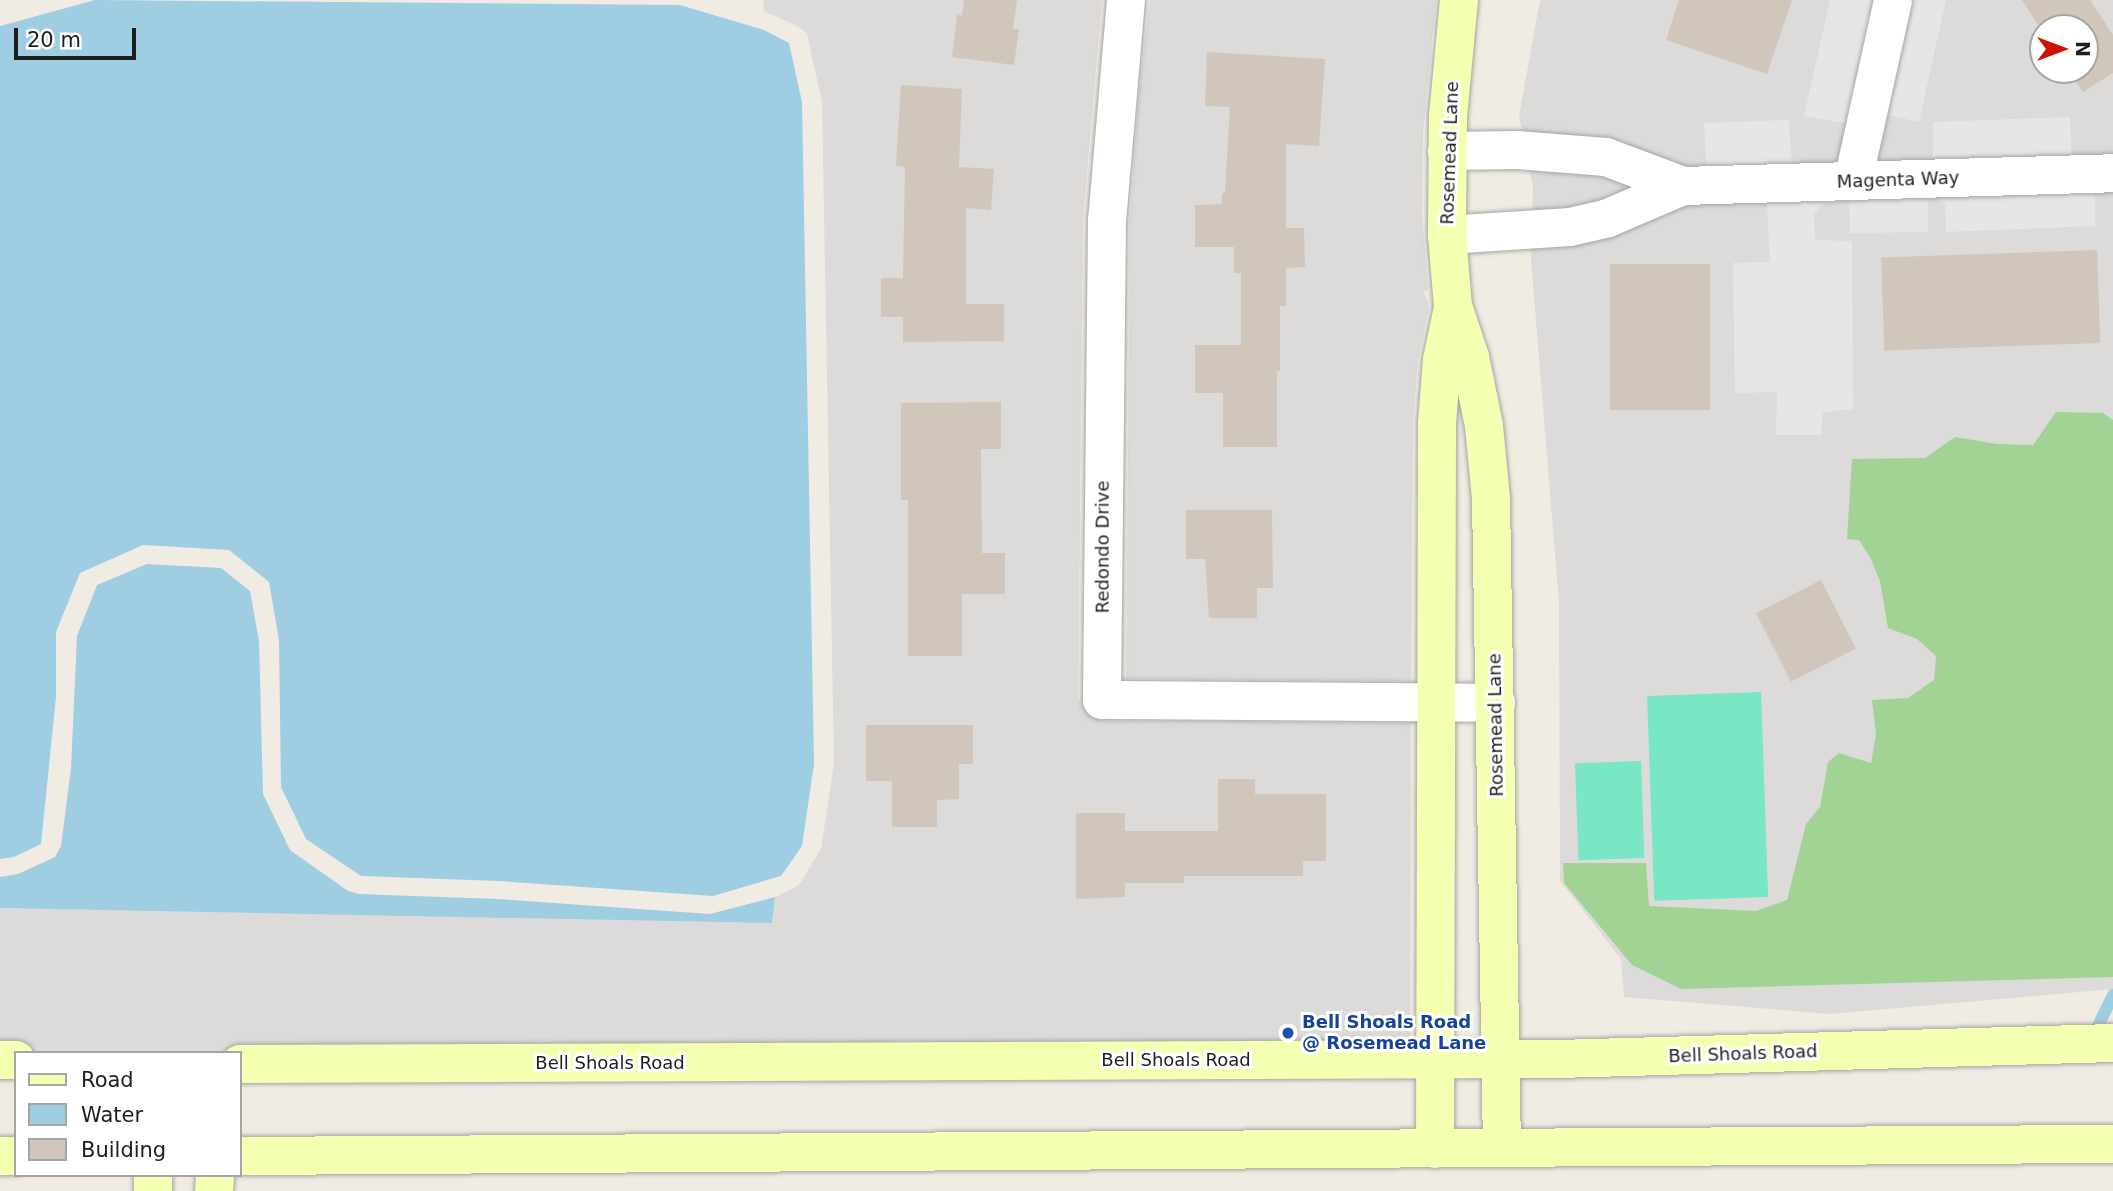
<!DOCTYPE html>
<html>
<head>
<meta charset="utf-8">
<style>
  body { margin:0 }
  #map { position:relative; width:2113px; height:1191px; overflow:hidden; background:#f0ece3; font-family:"DejaVu Sans",sans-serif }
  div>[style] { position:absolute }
  .residential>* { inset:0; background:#dcdbda }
  .forest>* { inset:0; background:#a1d394 }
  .pitch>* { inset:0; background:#79e6c5; transform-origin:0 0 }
  .parking>* { inset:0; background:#e6e6e6 }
  .water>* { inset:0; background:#9fcde1 }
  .stream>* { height:12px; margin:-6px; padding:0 6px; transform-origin:6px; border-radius:6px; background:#9fcde1 }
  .building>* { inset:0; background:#d0c6bb; transform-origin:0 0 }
  .roads { filter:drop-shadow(0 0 2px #a5a5a5) drop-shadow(0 0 2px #a5a5a5) }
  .street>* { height:38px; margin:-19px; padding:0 19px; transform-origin:19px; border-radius:19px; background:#fff }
  .secondary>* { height:38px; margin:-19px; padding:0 19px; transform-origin:19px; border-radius:19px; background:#f4ffb1 }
  .dots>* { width:19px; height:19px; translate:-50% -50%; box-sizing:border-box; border:4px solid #fff; border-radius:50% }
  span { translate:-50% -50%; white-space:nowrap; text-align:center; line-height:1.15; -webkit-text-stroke:6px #fff; paint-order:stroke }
  .street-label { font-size:18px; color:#1e1e1e }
  .transit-label { font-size:18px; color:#164399; font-weight:700 }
  .left { translate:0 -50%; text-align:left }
  .legend { position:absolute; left:14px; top:1051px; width:228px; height:126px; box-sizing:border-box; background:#fff; border:2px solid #a5a5a5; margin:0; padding:9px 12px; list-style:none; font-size:21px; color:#1e1e1e }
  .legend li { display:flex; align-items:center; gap:14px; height:35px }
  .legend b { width:35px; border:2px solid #a5a5a5 }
  .north { position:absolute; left:2029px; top:14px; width:70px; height:70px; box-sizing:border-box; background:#fff; border:2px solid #a5a5a5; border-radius:50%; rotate:90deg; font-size:19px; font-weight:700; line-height:28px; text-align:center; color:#1e1e1e }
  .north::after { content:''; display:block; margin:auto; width:24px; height:32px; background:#cb1200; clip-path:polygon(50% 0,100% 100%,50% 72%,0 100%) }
  .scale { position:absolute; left:14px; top:28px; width:122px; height:32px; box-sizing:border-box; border:4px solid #1e1e1e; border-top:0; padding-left:9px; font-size:21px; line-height:24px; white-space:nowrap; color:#1e1e1e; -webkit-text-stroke:5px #fff; paint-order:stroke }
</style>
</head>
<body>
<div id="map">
  <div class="residential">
    <i style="clip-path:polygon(763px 0,1102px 0,1083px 218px,1078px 700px,1102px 721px,1411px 723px,1410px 1077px,240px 1053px,16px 1053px,16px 1080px,0 1080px,0 908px,772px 922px,775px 897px,799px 885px,821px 849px,834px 764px,822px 102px,807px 34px,799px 27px,764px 11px)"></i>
    <i style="clip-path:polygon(1150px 0,1436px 0,1423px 131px,1422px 215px,1428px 290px,1424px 292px,1429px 307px,1418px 359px,1413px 422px,1411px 681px,1126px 679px,1130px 220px,1140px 79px)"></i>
    <i style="clip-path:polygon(evenodd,1540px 0,2113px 0,2113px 989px,1830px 1014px,1624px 997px,1621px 959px,1560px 881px,1559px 603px,1531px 260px,1533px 187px,1519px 116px,1540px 0,2043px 28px,2085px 28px,2085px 70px,2043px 70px,2043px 28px)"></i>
  </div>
  <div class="forest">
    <i style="clip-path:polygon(2056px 412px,2103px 413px,2113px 420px,2113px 977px,1681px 989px,1632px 965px,1564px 883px,1563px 863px,1646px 863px,1649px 906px,1756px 911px,1787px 900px,1806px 824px,1820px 807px,1828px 762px,1839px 753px,1871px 763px,1876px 734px,1872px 700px,1908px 698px,1934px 680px,1936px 656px,1917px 639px,1888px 628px,1880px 581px,1870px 557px,1859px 540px,1847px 539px,1852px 459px,1925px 458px,1955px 437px,1997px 444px,2033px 445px)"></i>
  </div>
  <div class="pitch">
    <i style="left:1761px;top:692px;width:205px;height:114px;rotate:88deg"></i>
    <i style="left:1641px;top:761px;width:97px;height:66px;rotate:88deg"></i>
  </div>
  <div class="parking">
    <i style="clip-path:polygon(1830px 0,1946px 0,1919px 122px,1869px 111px,1865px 127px,1804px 116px)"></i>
    <i style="clip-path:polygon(2070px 117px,2072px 174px,2095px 173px,2095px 226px,1946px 232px,1945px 203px,1933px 197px,1928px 203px,1928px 232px,1850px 233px,1849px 200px,1822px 204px,1814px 215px,1815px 240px,1852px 241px,1853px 409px,1823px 412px,1821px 435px,1776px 435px,1777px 392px,1735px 393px,1733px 263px,1770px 262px,1766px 184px,1707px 185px,1704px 123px,1789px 120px,1793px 182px,1933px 178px,1933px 122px)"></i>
  </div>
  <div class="water">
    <i style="clip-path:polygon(95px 0,680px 5px,764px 30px,789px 43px,802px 102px,814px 764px,802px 846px,781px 876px,713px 896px,499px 881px,361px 876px,306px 839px,281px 787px,279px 640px,269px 582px,229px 550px,143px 545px,80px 573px,56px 632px,56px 697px,41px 844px,14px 857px,0 859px,0 26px)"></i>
    <i style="clip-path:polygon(147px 564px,221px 568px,250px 591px,259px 641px,263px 794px,290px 850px,348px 891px,359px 894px,498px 899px,710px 914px,775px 897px,772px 923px,0 908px,0 877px,18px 874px,55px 857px,61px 846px,71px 768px,77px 636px,97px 585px)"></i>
  </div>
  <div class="stream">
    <i style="left:2097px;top:1028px;width:37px;rotate:-64deg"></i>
  </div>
  <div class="building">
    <i style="clip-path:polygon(964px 0,1017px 0,1013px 29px,1019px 29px,1014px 65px,952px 57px,957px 14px,962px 16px)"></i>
    <i style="clip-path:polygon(1679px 0,1792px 0,1767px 74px,1666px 40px)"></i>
    <i style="clip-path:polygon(2022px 0,2090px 0,2113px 35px,2113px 73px,2083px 92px,2068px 70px,2085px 70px,2085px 28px,2043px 28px,2043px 32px)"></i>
    <i style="clip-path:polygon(1207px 52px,1325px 59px,1319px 146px,1286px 144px,1286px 228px,1304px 228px,1305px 267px,1286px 268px,1286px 306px,1280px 306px,1280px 371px,1277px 371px,1277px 447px,1223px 447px,1223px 393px,1195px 393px,1195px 345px,1241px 345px,1241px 273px,1234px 273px,1234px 247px,1195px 247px,1195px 205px,1222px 204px,1222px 193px,1225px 193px,1230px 107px,1205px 106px)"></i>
    <i style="clip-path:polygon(901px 85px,962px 89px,959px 167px,994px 169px,991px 210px,966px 208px,966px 304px,1004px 304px,1004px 341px,903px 342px,903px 317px,881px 317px,881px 278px,903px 278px,905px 167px,896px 166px)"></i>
    <i style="left:2097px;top:250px;width:93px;height:216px;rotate:88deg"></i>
    <i style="left:1710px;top:264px;width:146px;height:100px;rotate:90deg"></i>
    <i style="clip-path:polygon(1001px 402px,1001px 449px,981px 449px,982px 553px,1005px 553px,1005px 594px,962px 594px,962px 656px,908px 656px,908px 500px,901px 500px,901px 403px)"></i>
    <i style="clip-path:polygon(1186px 510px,1272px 510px,1273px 588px,1257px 588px,1257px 618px,1209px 618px,1205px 559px,1186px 559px)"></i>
    <i style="left:1821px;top:580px;width:77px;height:73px;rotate:63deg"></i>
    <i style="clip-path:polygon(866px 725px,973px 725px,973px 764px,959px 764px,959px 799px,937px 800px,937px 827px,892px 827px,892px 781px,866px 781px)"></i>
    <i style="clip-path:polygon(1218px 779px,1255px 779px,1255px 794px,1326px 794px,1326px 861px,1303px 861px,1303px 876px,1184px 876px,1184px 883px,1125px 883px,1125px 897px,1076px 899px,1076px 813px,1125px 813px,1125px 831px,1218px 831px)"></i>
  </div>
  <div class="roads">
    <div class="street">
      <i style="left:1126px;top:0;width:221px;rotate:94.9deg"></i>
      <i style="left:1107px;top:220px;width:480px;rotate:90.6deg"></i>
      <i style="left:1102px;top:700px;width:394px;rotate:0.4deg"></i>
      <i style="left:1447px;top:151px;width:70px;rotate:-0.8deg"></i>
      <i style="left:1517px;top:150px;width:89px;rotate:4.5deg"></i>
      <i style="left:1606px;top:157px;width:82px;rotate:20.6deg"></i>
      <i style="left:1853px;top:181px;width:185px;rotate:-77.5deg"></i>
      <i style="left:1447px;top:235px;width:123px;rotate:-3.7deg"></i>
      <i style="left:1570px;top:227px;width:39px;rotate:-13deg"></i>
      <i style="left:1608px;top:218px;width:82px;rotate:-23.1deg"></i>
      <i style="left:1683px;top:186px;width:430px;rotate:-1.7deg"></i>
    </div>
    <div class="secondary">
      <i style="left:1459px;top:0;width:117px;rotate:95.4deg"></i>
      <i style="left:1448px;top:116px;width:119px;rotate:90.5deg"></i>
      <i style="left:1447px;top:235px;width:71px;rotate:85.2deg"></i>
      <i style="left:1453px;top:306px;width:54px;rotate:71.6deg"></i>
      <i style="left:1470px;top:357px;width:70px;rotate:78.5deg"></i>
      <i style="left:1484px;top:426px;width:73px;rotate:84.5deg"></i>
      <i style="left:1491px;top:499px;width:649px;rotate:89.03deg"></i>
      <i style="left:0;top:1060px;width:16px"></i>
      <i style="left:240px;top:1064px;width:1318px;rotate:-0.22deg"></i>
      <i style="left:1558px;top:1059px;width:555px;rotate:-1.65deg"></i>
      <i style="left:1435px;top:1149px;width:726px;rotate:-89.84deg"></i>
      <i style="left:1437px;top:423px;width:63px;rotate:-85.5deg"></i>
      <i style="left:1442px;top:360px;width:53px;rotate:-78.1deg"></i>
      <i style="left:0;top:1156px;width:16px"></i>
      <i style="left:240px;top:1156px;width:1873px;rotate:-0.37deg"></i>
      <i style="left:153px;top:1191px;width:16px;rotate:-90deg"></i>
      <i style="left:214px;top:1191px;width:16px;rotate:-86deg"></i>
    </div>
  </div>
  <div class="dots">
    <i style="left:1288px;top:1033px;background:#1a4fb4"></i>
  </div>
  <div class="street-label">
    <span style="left:1450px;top:153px;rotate:-88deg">Rosemead Lane</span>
    <span style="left:1898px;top:180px;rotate:-2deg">Magenta Way</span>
    <span style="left:1103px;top:547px;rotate:-90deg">Redondo Drive</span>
    <span style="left:1496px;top:725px;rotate:-91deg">Rosemead Lane</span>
    <span style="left:1743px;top:1054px;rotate:-2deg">Bell Shoals Road</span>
    <span style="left:1176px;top:1060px">Bell Shoals Road</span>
    <span style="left:610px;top:1063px">Bell Shoals Road</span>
  </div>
  <div class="transit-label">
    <span class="left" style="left:1302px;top:1033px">Bell Shoals Road<br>@ Rosemead Lane</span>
  </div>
  <ul class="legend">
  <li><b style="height:9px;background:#f4ffb1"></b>Road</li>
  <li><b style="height:19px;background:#9fcde1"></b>Water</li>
  <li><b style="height:19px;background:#d0c6bb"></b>Building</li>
  </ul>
  <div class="north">N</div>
  <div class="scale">20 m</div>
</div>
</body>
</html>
